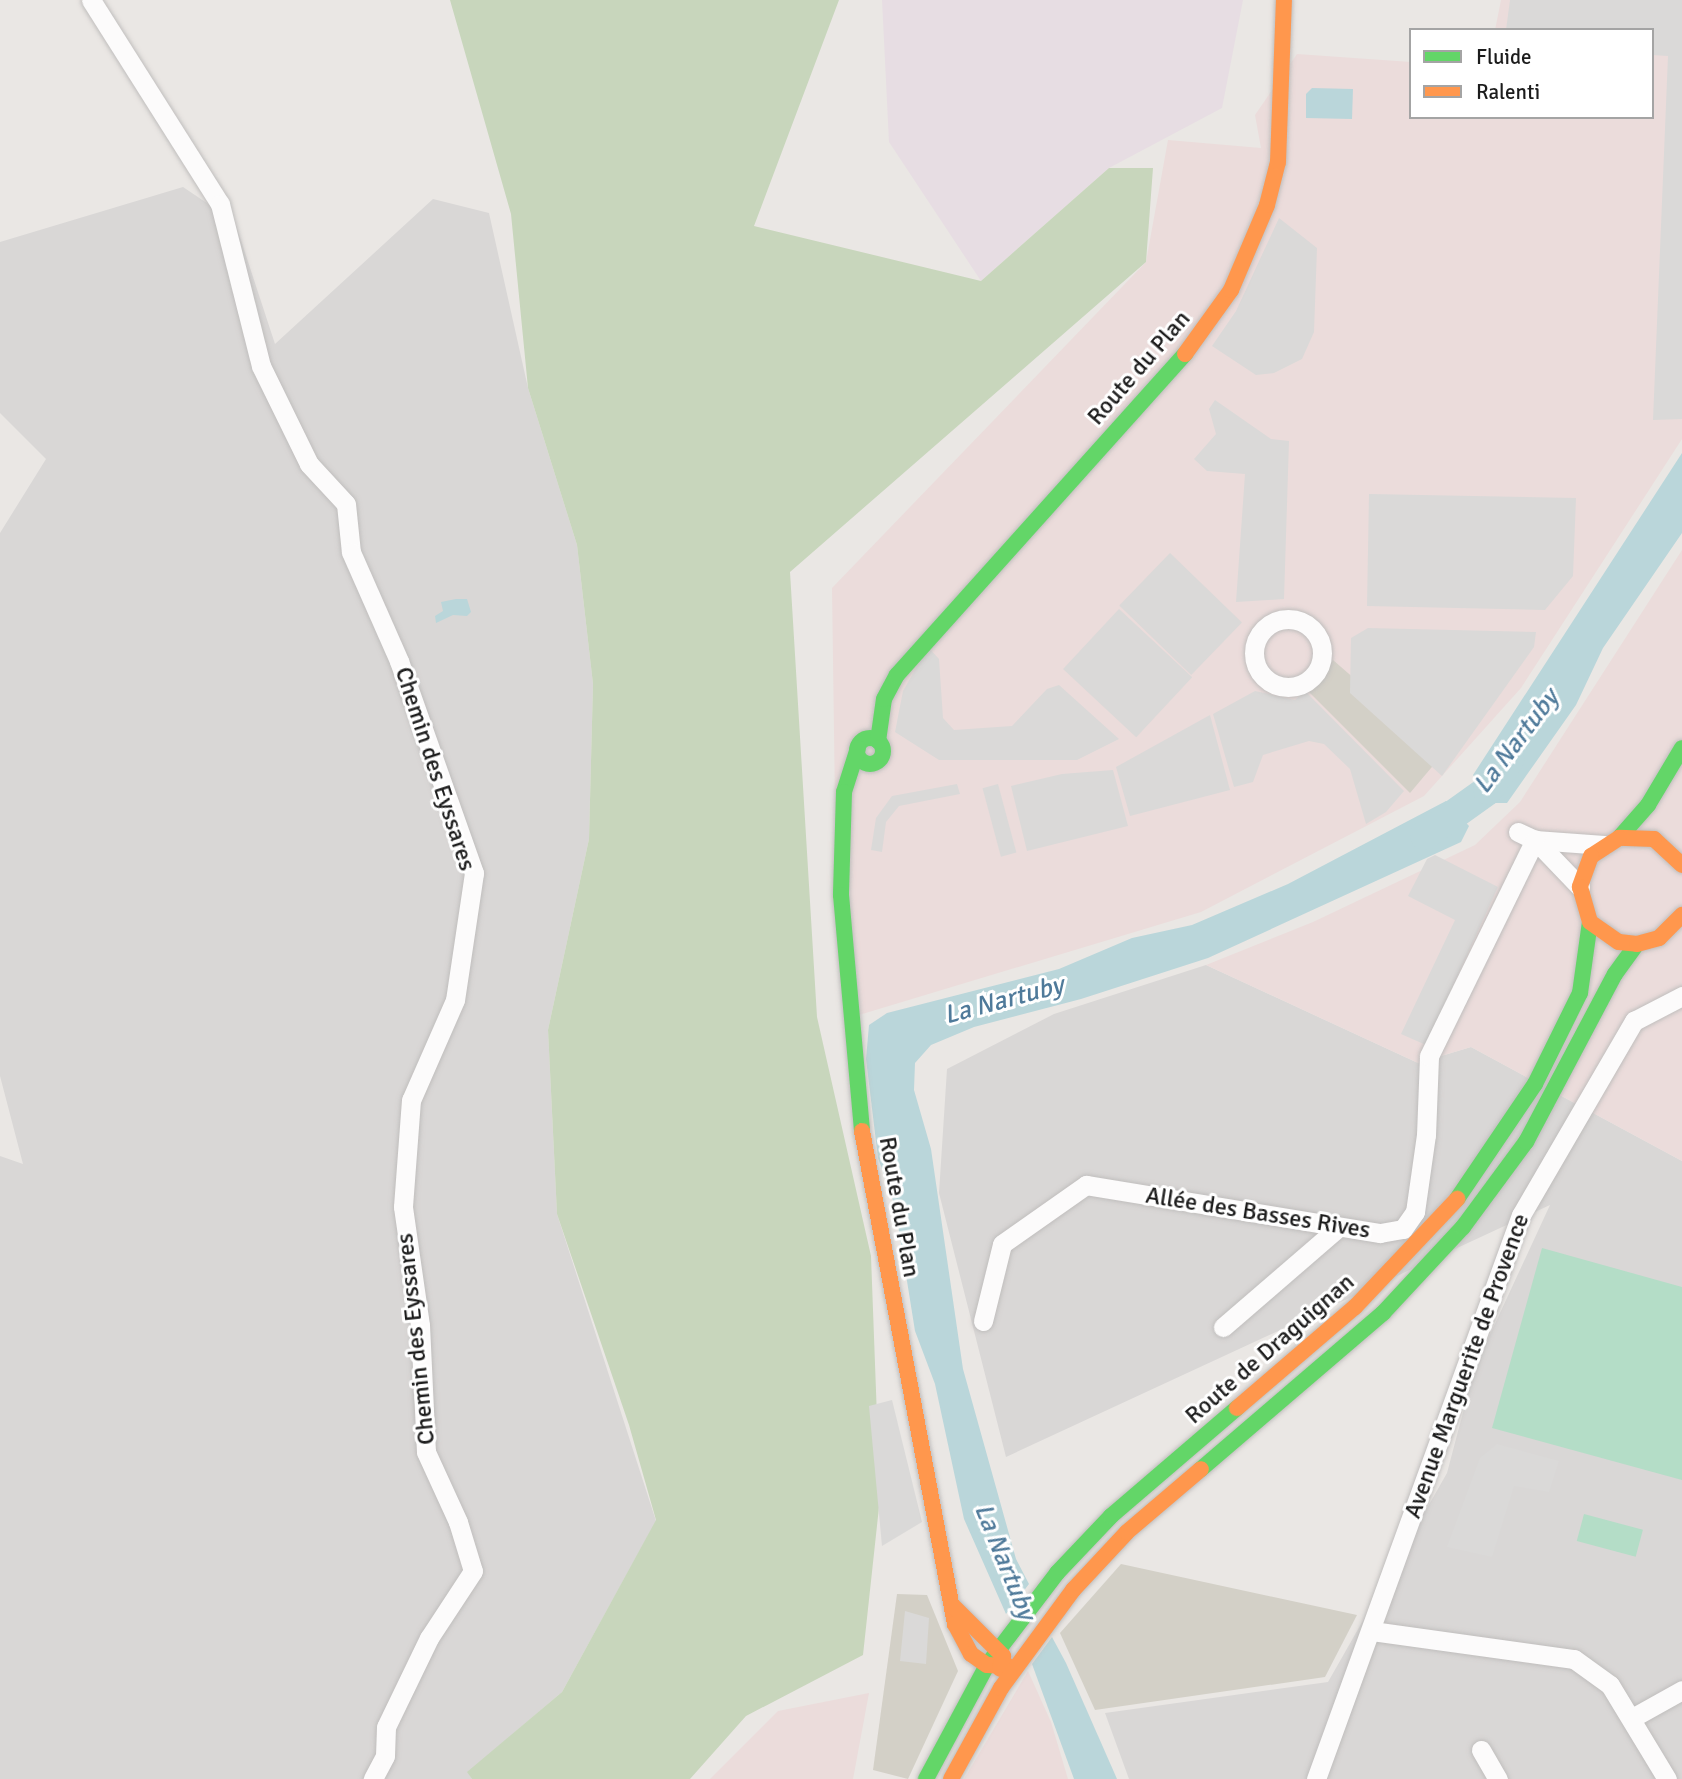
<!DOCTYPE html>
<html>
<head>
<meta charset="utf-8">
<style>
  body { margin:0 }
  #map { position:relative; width:1682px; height:1779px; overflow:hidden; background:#eae7e4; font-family:Signika,sans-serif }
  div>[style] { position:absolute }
  .residential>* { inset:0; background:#d9d7d6 }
  .commercial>* { inset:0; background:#ebdcdb }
  .industrial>* { inset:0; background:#e7dde3 }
  .construction>* { inset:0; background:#d3d0c7 }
  .forest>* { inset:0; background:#c8d6bc }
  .pitch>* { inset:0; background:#b4ddc7; transform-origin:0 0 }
  .parking>* { inset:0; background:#dad9d8; transform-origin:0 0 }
  .water>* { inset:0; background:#bad6da }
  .river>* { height:30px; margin:-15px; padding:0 15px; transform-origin:15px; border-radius:15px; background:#bad6da }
  .roads { filter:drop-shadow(0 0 2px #c0bebd) drop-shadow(0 0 2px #c0bebd) }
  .street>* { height:19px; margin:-9.5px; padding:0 9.5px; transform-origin:9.5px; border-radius:9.5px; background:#fcfbfb }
  .street>.ring { margin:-9.5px; padding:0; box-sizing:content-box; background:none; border:19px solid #fcfbfb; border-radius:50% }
  .fast>* { height:16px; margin:-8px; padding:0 8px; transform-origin:8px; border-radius:8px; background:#63d668 }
  .fast>.ring { margin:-8px; padding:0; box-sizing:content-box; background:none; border:16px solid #63d668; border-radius:50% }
  .slow>* { height:16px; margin:-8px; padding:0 8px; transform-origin:8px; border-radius:8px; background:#ff974d }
  span { translate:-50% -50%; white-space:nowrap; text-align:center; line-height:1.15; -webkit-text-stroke:6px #fff; paint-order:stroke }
  .street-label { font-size:24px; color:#1c1c1c }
  .water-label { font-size:26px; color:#4f7a9a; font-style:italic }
  .legend { position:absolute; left:1409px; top:28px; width:245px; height:91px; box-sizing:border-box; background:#fff; border:2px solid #a4a4a4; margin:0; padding:9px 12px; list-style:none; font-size:21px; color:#1c1c1c }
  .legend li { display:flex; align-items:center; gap:14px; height:35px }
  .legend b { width:35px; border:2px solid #a4a4a4 }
</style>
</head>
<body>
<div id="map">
  <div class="residential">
    <i style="clip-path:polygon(183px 187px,235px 222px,275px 344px,433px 199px,489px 213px,528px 388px,577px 545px,593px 684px,589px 839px,548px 1030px,557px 1214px,656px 1521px,562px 1692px,468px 1772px,472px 1779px,0 1779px,0 1156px,23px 1164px,0 1076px,0 533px,46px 459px,0 413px,0 242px)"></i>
    <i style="clip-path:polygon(1206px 965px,1418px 1063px,1471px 1047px,1682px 1161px,1682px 1779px,1129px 1779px,1105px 1713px,1328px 1682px,1447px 1473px,1475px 1367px,1550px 1205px,1006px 1457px,939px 1193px,947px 1069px,1054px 1014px)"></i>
  </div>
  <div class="commercial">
    <i style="clip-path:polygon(1501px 0,1682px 0,1682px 439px,1521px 688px,1424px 796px,1201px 912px,859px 1015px,835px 804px,832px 588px,1146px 262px,1168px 140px,1261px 148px,1255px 115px,1297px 54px,1411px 62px,1411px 117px,1652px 117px,1652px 30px,1495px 30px)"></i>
    <i style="clip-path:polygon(1682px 550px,1682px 1161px,1471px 1047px,1418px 1063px,1206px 965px,1313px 922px,1475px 845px,1520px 802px)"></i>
    <i style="clip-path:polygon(1028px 1671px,1051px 1722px,1068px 1779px,964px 1779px)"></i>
    <i style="clip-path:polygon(869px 1693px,853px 1779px,710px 1779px,778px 1711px)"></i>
  </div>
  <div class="industrial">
    <i style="clip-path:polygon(882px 0,1243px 0,1222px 108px,1109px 168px,981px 281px,889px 142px)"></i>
  </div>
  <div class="construction">
    <i style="clip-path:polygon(1333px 660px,1442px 755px,1410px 793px,1306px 689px)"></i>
    <i style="clip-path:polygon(1121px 1564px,1357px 1615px,1325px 1677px,1095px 1710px,1060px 1633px)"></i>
    <i style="clip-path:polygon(897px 1594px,927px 1595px,958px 1671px,908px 1779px,873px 1770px)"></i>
  </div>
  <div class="forest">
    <i style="clip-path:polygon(450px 0,839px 0,754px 226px,981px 281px,1109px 168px,1153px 168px,1146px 262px,790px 572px,817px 1017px,871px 1256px,880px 1498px,863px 1655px,746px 1716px,690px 1779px,472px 1779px,467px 1772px,562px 1692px,656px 1520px,629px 1425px,557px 1214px,548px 1030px,589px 839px,593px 684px,577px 545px,528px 388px,511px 214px)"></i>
  </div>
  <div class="pitch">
    <i style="clip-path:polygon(1542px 1248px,1682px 1287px,1682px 1480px,1492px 1428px)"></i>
    <i style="left:1584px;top:1514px;width:61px;height:28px;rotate:15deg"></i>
  </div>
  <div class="parking">
    <i style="clip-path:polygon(1510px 0,1682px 0,1682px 419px,1653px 420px,1668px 56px,1652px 55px,1652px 30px,1506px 30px)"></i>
    <i style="clip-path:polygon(1279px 218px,1317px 248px,1314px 332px,1302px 359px,1274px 373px,1256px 375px,1212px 346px,1236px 311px)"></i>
    <i style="clip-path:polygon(1215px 400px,1271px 439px,1289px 441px,1284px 599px,1236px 602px,1245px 474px,1207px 471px,1194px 459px,1216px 434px,1209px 409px)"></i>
    <i style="clip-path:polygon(1369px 494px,1576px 498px,1573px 576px,1545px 610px,1367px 606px)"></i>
    <i style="left:1170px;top:553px;width:100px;height:73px;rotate:44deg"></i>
    <i style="left:1119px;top:609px;width:100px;height:82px;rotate:43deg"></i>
    <i style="clip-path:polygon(1368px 628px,1536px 632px,1534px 647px,1442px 776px,1350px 693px,1351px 638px)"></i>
    <i style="clip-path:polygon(928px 647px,939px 659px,943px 718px,954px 730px,1012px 726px,1047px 689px,1059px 685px,1119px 739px,1077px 760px,939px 760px,895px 732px,903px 691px)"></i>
    <i style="clip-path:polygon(1255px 691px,1295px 700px,1305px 691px,1404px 791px,1386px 812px,1366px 824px,1350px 769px,1324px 744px,1309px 741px,1263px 755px,1253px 782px,1234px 787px,1213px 714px)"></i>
    <i style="clip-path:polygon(1210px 715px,1230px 790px,1130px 816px,1116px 767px)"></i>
    <i style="clip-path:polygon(1113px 770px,1128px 826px,1027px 851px,1011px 786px,1062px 774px)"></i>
    <i style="clip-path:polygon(957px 784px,960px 794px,899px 806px,886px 822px,882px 852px,871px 850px,876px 818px,892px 796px)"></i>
    <i style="left:998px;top:784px;width:71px;height:16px;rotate:75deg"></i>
    <i style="clip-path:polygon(1435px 855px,1498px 887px,1426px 1045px,1401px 1034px,1455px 920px,1408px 896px,1427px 859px)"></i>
    <i style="clip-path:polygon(892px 1400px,922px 1522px,882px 1546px,869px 1406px)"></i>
    <i style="clip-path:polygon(1497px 1444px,1559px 1461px,1549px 1492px,1514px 1486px,1492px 1557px,1447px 1547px,1480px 1458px)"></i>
    <i style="clip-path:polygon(905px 1611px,929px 1618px,926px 1664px,900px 1661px)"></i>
  </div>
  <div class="water">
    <i style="clip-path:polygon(1312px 88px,1353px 89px,1352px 119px,1306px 118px,1306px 94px)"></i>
    <i style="clip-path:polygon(1682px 453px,1682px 533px,1603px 648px,1576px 705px,1507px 803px,1496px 803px,1473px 775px)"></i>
    <i style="clip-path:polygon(456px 599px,467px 599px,471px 612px,467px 616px,453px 615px,436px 623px,435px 616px,443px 611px,441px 602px)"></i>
    <i style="clip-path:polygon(1446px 801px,1469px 826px,1461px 842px,1208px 958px,1081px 999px,974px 1027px,931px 1045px,915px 1063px,914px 1090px,931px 1149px,963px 1369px,1016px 1559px,1029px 1584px,1006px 1614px,964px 1519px,935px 1384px,915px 1331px,895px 1206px,878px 1158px,866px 1059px,869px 1025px,887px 1013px,1059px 969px,1132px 938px,1192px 925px,1288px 884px)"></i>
    <i style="clip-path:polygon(1052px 1637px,1066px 1663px,1117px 1779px,1074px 1779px,1032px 1664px)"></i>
  </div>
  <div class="river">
    <i style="left:1425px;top:835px;width:77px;rotate:-35.5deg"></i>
    <i style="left:1488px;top:790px;width:37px;rotate:-55deg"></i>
  </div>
  <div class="roads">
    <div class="street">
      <i style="left:91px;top:0;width:241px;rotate:57.7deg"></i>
      <i style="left:220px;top:204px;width:167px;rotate:75.8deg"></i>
      <i style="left:261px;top:366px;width:109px;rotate:63.9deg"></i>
      <i style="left:309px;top:464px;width:54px;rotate:47.2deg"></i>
      <i style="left:346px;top:504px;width:48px;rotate:84.1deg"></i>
      <i style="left:351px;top:552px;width:119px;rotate:66.2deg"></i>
      <i style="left:399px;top:661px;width:225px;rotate:70.5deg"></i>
      <i style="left:474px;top:873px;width:128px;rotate:98.5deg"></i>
      <i style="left:455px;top:1000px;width:109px;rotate:113.7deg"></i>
      <i style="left:411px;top:1100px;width:107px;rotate:94.3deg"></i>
      <i style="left:403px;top:1207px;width:119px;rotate:81.8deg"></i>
      <i style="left:420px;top:1325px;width:127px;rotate:87.3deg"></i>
      <i style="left:426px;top:1452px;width:77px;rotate:65.4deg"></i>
      <i style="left:458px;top:1522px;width:51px;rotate:73deg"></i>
      <i style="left:473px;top:1571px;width:80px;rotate:123.3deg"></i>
      <i style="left:429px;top:1638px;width:99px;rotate:115.8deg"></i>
      <i style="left:386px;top:1727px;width:29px;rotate:92deg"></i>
      <i style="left:385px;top:1756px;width:26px;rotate:118deg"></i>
      <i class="ring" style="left:1254px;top:619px;width:49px;height:49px"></i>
      <i style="left:1518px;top:832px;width:19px;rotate:25deg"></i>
      <i style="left:1535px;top:840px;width:69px;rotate:4.1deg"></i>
      <i style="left:1535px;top:840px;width:65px;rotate:46.2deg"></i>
      <i style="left:983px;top:1321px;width:79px;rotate:-76.1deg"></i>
      <i style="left:1002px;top:1244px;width:103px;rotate:-35.1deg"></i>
      <i style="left:1086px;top:1185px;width:298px;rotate:9.3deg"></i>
      <i style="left:1380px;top:1233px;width:23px;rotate:-10deg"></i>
      <i style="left:1403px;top:1229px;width:21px;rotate:-55deg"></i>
      <i style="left:1415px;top:1212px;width:78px;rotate:-81.9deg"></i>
      <i style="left:1426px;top:1135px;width:79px;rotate:-87.8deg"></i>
      <i style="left:1429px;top:1056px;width:241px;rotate:-63.9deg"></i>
      <i style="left:1223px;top:1327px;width:153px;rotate:-40.8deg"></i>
      <i style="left:1372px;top:1631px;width:204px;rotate:7.9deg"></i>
      <i style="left:1574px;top:1659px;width:44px;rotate:35.8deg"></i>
      <i style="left:1610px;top:1685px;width:110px;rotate:58.8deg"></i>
      <i style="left:1632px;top:1718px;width:57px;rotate:-29.2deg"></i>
      <i style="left:1481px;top:1750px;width:34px;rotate:60deg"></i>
      <i style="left:1316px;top:1779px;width:600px;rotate:-70.03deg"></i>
      <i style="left:1521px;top:1215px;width:225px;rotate:-59.8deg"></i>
      <i style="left:1634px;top:1021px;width:54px;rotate:-27.5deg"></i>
    </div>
    <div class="fast">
      <i class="ring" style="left:857px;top:738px;width:10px;height:10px"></i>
      <i style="left:878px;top:741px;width:42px;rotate:-81.9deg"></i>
      <i style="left:884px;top:699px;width:27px;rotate:-62deg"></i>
      <i style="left:897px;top:675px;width:431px;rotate:-48.1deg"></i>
      <i style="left:858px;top:748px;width:46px;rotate:107.7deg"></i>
      <i style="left:844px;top:792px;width:103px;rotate:91.7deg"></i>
      <i style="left:841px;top:895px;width:237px;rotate:84.9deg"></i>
      <i style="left:1619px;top:838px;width:44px;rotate:-48.7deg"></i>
      <i style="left:1648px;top:805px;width:66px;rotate:-59.2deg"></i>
      <i style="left:1457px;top:1199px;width:139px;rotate:-55.9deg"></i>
      <i style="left:1535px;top:1084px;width:102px;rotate:-63.7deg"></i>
      <i style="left:1580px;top:993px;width:72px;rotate:-82deg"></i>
      <i style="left:1201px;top:1469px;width:240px;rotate:-40.6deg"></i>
      <i style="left:1383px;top:1313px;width:117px;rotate:-47.1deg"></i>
      <i style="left:1463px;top:1227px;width:106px;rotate:-53.5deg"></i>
      <i style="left:1526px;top:1142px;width:190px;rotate:-62.1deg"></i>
      <i style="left:1615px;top:974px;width:37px;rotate:-54deg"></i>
      <i style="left:926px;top:1779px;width:129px;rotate:-61.8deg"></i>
      <i style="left:987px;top:1665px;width:116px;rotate:-52.7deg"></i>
      <i style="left:1057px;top:1573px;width:79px;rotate:-46.5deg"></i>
      <i style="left:1111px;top:1516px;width:166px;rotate:-40.6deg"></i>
    </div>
    <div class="slow">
      <i style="left:1185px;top:354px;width:79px;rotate:-54.3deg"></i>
      <i style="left:1231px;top:290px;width:92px;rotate:-67deg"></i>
      <i style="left:1267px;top:205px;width:44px;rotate:-75.7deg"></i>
      <i style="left:1278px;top:162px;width:162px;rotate:-87.9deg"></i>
      <i style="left:1682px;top:865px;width:38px;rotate:-137deg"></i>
      <i style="left:1654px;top:839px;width:35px;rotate:-178deg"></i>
      <i style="left:1619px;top:838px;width:33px;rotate:147deg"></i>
      <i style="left:1591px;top:856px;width:33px;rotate:110deg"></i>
      <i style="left:1580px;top:887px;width:36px;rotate:74deg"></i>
      <i style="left:1590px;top:922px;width:35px;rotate:35deg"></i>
      <i style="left:1619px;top:942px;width:18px;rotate:6deg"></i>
      <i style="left:1637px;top:944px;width:23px;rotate:-15deg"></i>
      <i style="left:1659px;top:938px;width:33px;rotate:-45deg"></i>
      <i style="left:862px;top:1131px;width:502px;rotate:79.32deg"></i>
      <i style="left:955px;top:1624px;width:34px;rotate:62deg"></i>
      <i style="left:971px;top:1654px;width:19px;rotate:35deg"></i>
      <i style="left:987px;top:1665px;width:21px;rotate:3deg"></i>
      <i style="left:1237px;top:1408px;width:155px;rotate:-40.6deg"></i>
      <i style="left:1355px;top:1307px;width:149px;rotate:-46.6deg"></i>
      <i style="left:953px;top:1606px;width:71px;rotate:45deg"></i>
      <i style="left:1003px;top:1656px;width:13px;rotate:103deg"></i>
      <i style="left:951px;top:1779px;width:104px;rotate:-61.2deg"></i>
      <i style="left:1001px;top:1688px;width:122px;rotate:-53.7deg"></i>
      <i style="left:1073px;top:1590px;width:79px;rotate:-47deg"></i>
      <i style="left:1127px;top:1532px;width:97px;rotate:-40.4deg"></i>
    </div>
  </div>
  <div class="street-label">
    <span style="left:1139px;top:368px;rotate:-49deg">Route du Plan</span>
    <span style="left:435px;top:769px;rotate:72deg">Chemin des Eyssares</span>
    <span style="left:899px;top:1207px;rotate:80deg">Route du Plan</span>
    <span style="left:1258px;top:1213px;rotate:9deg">Allée des Basses Rives</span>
    <span style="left:416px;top:1339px;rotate:-96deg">Chemin des Eyssares</span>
    <span style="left:1270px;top:1349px;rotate:-41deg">Route de Draguignan</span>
    <span style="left:1467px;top:1366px;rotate:-70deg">Avenue Marguerite de Provence</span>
  </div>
  <div class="water-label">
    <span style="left:1517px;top:742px;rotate:-53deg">La Nartuby</span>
    <span style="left:1004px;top:1001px;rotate:-15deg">La Nartuby</span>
    <span style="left:1004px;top:1562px;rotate:68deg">La Nartuby</span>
  </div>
  <ul class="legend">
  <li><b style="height:9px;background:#63d668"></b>Fluide</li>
  <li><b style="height:9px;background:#ff974d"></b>Ralenti</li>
  </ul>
</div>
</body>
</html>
